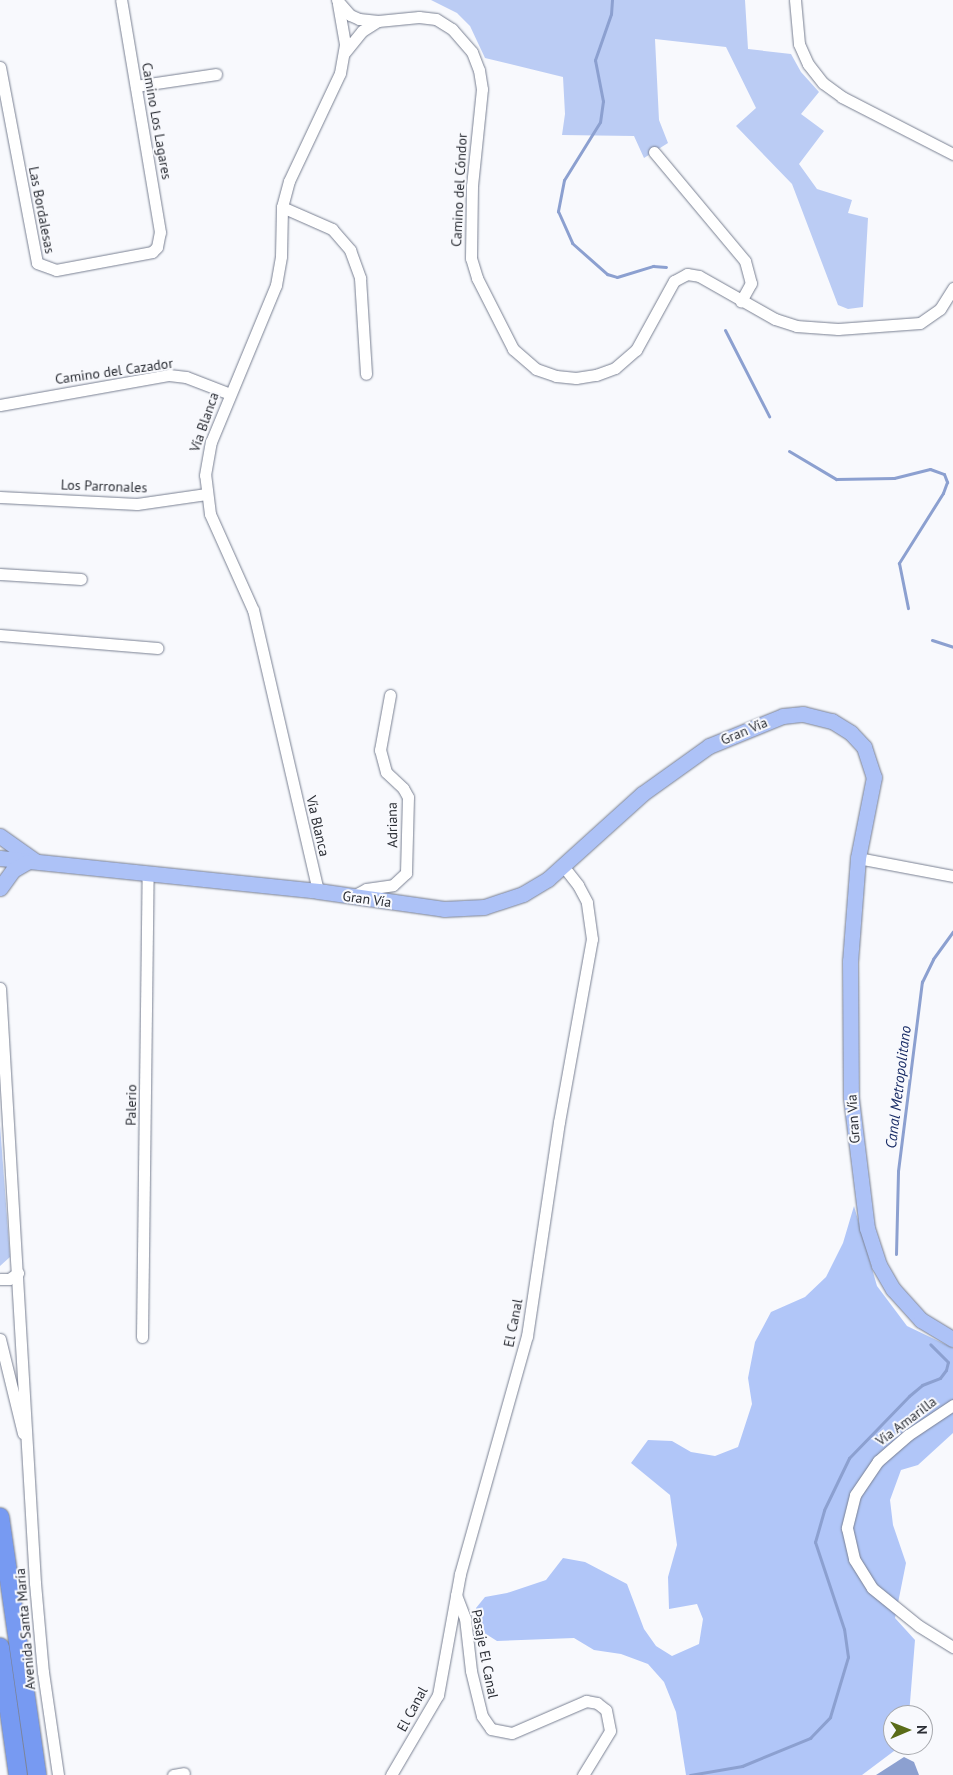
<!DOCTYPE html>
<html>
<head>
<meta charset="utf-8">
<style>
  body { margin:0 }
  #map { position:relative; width:953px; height:1775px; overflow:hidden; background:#f8f9fd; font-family:"PT Sans",sans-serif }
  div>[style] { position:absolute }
  .green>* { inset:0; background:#bbccf4 }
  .forest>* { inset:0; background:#b1c6f8 }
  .water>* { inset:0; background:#8ca0d0 }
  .stream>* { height:3px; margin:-1.5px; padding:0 1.5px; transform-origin:1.5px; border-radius:1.5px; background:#8ca0d0 }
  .roads { filter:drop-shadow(0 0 1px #798092) drop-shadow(0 0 1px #798092) }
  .minor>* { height:11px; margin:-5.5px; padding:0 5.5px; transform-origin:5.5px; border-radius:5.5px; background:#fff }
  .major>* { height:15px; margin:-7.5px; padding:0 7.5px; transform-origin:7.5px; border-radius:7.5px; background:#adc2f7 }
  .highway>* { height:18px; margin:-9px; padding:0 9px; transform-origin:9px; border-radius:9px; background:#779af2 }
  span { translate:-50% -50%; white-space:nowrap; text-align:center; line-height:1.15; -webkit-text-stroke:4px #f8f9fd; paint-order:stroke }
  .street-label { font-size:14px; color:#2b2e35 }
  .water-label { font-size:15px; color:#192c66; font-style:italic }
  .north { position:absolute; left:883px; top:1705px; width:50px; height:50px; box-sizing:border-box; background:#f8f9fd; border:1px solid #a6a8ad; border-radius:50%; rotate:89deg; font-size:14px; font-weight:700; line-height:20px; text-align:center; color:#2b2e35 }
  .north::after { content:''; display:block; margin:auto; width:18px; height:22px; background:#5a6c18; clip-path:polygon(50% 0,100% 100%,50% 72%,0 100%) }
</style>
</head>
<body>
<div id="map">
  <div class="green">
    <i style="clip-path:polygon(431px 0,745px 0,748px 49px,791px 54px,801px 72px,819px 92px,801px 114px,824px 131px,799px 164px,817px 189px,852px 200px,848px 213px,868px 218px,863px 307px,848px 309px,838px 305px,792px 184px,736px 126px,756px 108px,726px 47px,655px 39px,659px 120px,668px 143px,644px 158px,634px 136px,562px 135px,565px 114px,563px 77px,485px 58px,470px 26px,457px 13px)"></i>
    <i style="clip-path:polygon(0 1125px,10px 1257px,0 1266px)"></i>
  </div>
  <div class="forest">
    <i style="clip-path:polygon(854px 1206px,877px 1286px,907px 1326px,953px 1348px,953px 1433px,918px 1465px,901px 1470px,890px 1500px,893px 1525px,906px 1563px,895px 1618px,915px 1640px,909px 1715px,893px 1715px,893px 1745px,902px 1745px,862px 1775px,686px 1775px,676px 1712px,664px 1682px,648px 1664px,621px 1654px,594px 1650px,574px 1638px,497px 1641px,478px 1629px,476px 1608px,485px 1597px,507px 1593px,546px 1580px,563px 1558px,585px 1562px,627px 1584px,644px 1629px,656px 1646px,672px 1656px,699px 1644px,703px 1619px,697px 1604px,669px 1609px,668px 1577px,677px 1545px,670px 1495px,631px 1463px,648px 1440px,672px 1441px,691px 1452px,715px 1456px,738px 1447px,752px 1404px,748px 1378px,755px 1342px,771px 1312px,805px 1297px,826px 1277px,843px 1243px)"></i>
  </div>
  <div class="water">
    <i style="clip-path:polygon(904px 1757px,914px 1762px,919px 1775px,876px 1775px)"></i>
  </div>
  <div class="stream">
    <i style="left:612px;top:0;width:14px;rotate:94deg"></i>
    <i style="left:611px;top:14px;width:49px;rotate:109.2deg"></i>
    <i style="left:595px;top:60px;width:42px;rotate:79deg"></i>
    <i style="left:603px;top:101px;width:21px;rotate:98deg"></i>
    <i style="left:600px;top:122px;width:68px;rotate:121.8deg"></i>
    <i style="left:564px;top:180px;width:32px;rotate:101deg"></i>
    <i style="left:558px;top:211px;width:35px;rotate:66deg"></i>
    <i style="left:572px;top:243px;width:47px;rotate:41.5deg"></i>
    <i style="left:607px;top:274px;width:10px;rotate:17deg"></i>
    <i style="left:617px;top:277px;width:38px;rotate:-17deg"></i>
    <i style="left:653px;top:266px;width:13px;rotate:4deg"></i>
    <i style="left:725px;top:330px;width:97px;rotate:62.9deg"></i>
    <i style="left:789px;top:451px;width:55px;rotate:30.8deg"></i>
    <i style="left:836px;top:479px;width:58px;rotate:-1deg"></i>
    <i style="left:894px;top:478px;width:37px;rotate:-14deg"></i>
    <i style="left:930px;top:469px;width:15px;rotate:20deg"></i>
    <i style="left:944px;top:474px;width:9px;rotate:69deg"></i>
    <i style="left:947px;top:482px;width:12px;rotate:110deg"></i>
    <i style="left:943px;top:493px;width:83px;rotate:122.2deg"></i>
    <i style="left:899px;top:563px;width:46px;rotate:78.7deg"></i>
    <i style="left:932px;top:640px;width:22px;rotate:18deg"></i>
    <i style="left:896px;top:1254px;width:83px;rotate:-88.6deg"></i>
    <i style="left:898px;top:1171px;width:191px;rotate:-82.8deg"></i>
    <i style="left:922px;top:982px;width:25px;rotate:-64deg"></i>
    <i style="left:933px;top:959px;width:34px;rotate:-54deg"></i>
    <i style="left:690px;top:1775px;width:53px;rotate:-9.8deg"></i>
    <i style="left:742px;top:1766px;width:74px;rotate:-22.4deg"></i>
    <i style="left:810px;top:1738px;width:29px;rotate:-46deg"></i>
    <i style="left:830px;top:1717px;width:63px;rotate:-73.3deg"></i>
    <i style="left:848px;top:1657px;width:28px;rotate:-98deg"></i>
    <i style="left:844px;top:1629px;width:92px;rotate:-108.4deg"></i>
    <i style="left:815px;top:1542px;width:33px;rotate:-74deg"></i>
    <i style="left:824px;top:1510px;width:58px;rotate:-64.3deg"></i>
    <i style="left:849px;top:1458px;width:86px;rotate:-45.9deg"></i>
    <i style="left:909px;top:1396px;width:17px;rotate:-40deg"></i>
    <i style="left:922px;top:1385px;width:19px;rotate:-21deg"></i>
    <i style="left:940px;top:1378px;width:10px;rotate:-53deg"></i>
    <i style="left:946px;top:1370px;width:8px;rotate:-76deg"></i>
    <i style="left:948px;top:1362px;width:25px;rotate:-135deg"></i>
  </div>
  <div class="roads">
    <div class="minor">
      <i style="left:337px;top:0;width:20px;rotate:49deg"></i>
      <i style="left:350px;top:15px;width:10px;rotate:24deg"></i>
      <i style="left:359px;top:19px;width:19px;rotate:6deg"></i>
      <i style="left:378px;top:21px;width:41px;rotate:-5.6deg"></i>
      <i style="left:419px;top:17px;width:17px;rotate:7deg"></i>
      <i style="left:436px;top:19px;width:19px;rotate:32deg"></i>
      <i style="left:452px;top:29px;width:30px;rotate:49deg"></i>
      <i style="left:472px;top:52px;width:19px;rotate:69deg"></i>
      <i style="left:479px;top:70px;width:19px;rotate:81deg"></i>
      <i style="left:482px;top:89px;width:98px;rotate:95.9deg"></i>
      <i style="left:472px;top:186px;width:72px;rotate:90.8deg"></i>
      <i style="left:471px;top:258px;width:21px;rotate:73deg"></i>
      <i style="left:477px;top:278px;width:80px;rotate:63.1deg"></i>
      <i style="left:513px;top:349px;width:30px;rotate:41deg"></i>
      <i style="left:536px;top:369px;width:21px;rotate:19deg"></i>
      <i style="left:556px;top:376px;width:20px;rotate:6deg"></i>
      <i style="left:576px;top:378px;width:20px;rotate:-9deg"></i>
      <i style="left:596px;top:375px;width:20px;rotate:-20deg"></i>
      <i style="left:615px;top:368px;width:28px;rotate:-41deg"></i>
      <i style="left:636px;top:350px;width:79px;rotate:-61.2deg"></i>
      <i style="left:674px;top:281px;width:15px;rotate:-28deg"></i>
      <i style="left:687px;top:274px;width:12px;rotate:9deg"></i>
      <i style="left:699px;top:276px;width:87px;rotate:29.5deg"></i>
      <i style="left:775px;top:319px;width:22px;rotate:18deg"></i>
      <i style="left:796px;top:326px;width:42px;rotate:4.1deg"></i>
      <i style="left:838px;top:329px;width:82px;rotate:-4.2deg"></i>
      <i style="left:920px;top:323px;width:24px;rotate:-35deg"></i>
      <i style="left:940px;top:309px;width:25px;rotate:-58deg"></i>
      <i style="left:795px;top:0;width:44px;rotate:84.8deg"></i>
      <i style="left:799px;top:44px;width:22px;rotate:66deg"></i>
      <i style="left:808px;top:64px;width:24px;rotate:52deg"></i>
      <i style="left:823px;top:83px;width:24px;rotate:36deg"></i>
      <i style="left:842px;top:97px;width:125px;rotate:27.2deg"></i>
      <i style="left:345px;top:52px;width:27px;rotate:-51deg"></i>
      <i style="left:362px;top:31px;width:19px;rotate:-32deg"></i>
      <i style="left:0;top:67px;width:199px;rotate:79.3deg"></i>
      <i style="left:37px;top:263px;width:20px;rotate:20deg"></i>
      <i style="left:56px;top:270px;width:98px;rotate:-10.6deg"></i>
      <i style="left:152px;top:252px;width:7px;rotate:-45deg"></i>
      <i style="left:157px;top:247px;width:15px;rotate:-79deg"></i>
      <i style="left:160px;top:232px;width:235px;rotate:-99.5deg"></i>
      <i style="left:136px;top:86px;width:81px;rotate:-8.5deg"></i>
      <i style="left:654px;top:152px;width:142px;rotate:50.1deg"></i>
      <i style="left:745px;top:261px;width:23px;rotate:75deg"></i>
      <i style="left:751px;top:283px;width:21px;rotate:119deg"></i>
      <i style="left:282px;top:207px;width:55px;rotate:23.7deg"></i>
      <i style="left:332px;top:229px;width:28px;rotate:49deg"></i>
      <i style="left:350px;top:250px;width:30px;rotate:70deg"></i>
      <i style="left:360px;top:278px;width:96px;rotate:86.4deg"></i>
      <i style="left:0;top:405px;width:172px;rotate:-10.1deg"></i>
      <i style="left:169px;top:375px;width:17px;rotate:7deg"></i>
      <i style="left:186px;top:377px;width:47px;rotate:21.1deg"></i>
      <i style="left:0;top:497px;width:137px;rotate:2.9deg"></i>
      <i style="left:137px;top:504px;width:70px;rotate:-8.2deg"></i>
      <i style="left:0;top:574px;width:81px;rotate:3.5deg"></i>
      <i style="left:0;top:635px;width:158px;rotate:4.7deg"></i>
      <i style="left:858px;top:858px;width:97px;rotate:10.7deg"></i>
      <i style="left:318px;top:891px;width:288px;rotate:-103deg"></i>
      <i style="left:253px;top:610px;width:105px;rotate:-114.1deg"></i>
      <i style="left:210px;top:514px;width:39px;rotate:-97deg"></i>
      <i style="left:205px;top:475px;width:34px;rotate:-80deg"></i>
      <i style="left:211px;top:442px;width:170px;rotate:-67.5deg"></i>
      <i style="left:276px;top:285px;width:29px;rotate:-80deg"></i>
      <i style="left:281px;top:256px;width:49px;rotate:-88.8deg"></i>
      <i style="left:282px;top:207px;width:27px;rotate:-75deg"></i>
      <i style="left:289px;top:181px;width:119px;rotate:-64.7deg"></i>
      <i style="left:340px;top:73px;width:29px;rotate:-80deg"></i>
      <i style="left:345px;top:44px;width:41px;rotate:-99.9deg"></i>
      <i style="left:351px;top:897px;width:17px;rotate:-28deg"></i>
      <i style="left:366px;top:889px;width:27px;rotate:-8deg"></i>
      <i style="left:393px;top:885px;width:18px;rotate:-43deg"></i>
      <i style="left:406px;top:873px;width:76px;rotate:-88.5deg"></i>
      <i style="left:408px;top:797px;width:10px;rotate:-119deg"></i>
      <i style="left:403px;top:788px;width:23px;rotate:-137deg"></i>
      <i style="left:386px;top:772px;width:23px;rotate:-105deg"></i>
      <i style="left:380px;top:750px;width:56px;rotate:-79.7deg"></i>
      <i style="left:0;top:988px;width:596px;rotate:86.63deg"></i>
      <i style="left:35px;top:1583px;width:89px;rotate:84.9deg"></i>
      <i style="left:43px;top:1672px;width:104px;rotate:81.7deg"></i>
      <i style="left:0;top:1279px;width:9px"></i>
      <i style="left:9px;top:1279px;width:11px;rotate:-34deg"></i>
      <i style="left:142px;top:1337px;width:464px;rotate:-89.3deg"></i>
      <i style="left:0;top:1339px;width:97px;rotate:76.3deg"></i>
      <i style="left:953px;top:1405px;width:54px;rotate:146.3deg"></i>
      <i style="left:908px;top:1435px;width:40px;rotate:139deg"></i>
      <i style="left:878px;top:1461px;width:41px;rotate:124.1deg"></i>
      <i style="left:855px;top:1495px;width:34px;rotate:104deg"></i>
      <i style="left:847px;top:1528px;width:32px;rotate:77deg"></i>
      <i style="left:854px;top:1559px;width:34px;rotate:58deg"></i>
      <i style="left:872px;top:1588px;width:60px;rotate:39deg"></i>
      <i style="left:919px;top:1626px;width:40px;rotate:32deg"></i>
      <i style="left:456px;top:1595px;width:25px;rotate:69deg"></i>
      <i style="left:465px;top:1618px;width:53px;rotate:83.5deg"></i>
      <i style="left:471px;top:1671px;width:46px;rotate:76.3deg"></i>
      <i style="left:482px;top:1716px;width:16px;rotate:55deg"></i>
      <i style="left:491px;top:1729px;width:21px;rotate:11deg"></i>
      <i style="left:512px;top:1733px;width:81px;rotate:-23.4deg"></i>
      <i style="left:586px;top:1701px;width:11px;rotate:10deg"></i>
      <i style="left:597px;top:1703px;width:11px;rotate:38deg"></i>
      <i style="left:606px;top:1710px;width:21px;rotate:79deg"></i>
      <i style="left:610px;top:1731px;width:52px;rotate:121.5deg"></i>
      <i style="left:173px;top:1775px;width:11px;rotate:-10deg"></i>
      <i style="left:391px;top:1775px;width:93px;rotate:-59.6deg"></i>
      <i style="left:438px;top:1695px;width:123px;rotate:-79.7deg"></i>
      <i style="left:460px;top:1574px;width:247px;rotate:-74.3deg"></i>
      <i style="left:527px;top:1336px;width:216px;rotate:-81.5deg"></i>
      <i style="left:559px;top:1122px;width:186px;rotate:-79.8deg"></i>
      <i style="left:592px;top:939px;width:37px;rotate:-98deg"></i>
      <i style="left:587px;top:902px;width:19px;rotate:-118deg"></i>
      <i style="left:578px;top:885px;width:24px;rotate:-128deg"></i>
    </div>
    <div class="major">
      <i style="left:0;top:836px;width:43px;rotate:35.5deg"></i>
      <i style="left:0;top:858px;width:320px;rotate:5.9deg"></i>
      <i style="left:318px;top:891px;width:127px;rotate:8.1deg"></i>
      <i style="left:444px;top:909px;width:40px;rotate:-2.9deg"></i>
      <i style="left:484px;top:907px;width:41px;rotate:-18.4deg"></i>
      <i style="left:523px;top:894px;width:29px;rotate:-31deg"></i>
      <i style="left:548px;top:879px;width:127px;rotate:-42.1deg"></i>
      <i style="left:642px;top:794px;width:82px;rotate:-35.6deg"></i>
      <i style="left:709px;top:746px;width:80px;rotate:-22.1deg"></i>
      <i style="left:783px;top:716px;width:20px;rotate:-6deg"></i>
      <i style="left:803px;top:714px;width:30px;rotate:14deg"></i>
      <i style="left:832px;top:721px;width:22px;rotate:32deg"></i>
      <i style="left:851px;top:733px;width:19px;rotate:47deg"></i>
      <i style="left:864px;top:747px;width:32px;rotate:72deg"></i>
      <i style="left:874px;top:777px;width:83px;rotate:101.2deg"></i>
      <i style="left:858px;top:858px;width:103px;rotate:94.4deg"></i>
      <i style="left:850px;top:961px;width:137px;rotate:89.6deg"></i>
      <i style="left:851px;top:1098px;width:131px;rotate:83deg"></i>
      <i style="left:867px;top:1228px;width:39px;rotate:72deg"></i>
      <i style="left:879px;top:1265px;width:28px;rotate:60deg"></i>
      <i style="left:893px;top:1289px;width:42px;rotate:47.9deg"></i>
      <i style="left:921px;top:1320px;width:37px;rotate:31deg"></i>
      <i style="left:0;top:888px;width:22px;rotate:-54deg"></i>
      <i style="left:13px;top:870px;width:16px;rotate:-30deg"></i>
    </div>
    <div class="highway">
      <i style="left:0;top:1517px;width:261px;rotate:81.8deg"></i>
      <i style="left:0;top:1647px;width:129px;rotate:82deg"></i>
    </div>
  </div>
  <div class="street-label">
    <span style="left:157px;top:121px;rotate:80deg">Camino Los Lagares</span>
    <span style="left:459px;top:190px;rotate:-87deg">Camino del Cóndor</span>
    <span style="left:42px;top:210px;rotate:79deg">Las Bordalesas</span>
    <span style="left:114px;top:371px;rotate:-8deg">Camino del Cazador</span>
    <span style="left:204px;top:422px;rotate:-71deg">Vía Blanca</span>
    <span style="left:104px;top:486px;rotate:2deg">Los Parronales</span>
    <span style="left:744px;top:731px;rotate:-23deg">Gran Vía</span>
    <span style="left:392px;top:825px;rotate:-91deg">Adriana</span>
    <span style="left:318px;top:826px;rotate:77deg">Vía Blanca</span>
    <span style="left:367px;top:899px;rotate:8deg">Gran Vía</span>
    <span style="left:131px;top:1105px;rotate:-89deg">Palerio</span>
    <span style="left:853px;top:1119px;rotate:-94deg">Gran Vía</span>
    <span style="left:513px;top:1323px;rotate:-79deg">El Canal</span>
    <span style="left:906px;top:1421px;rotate:-37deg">Vía Amarilla</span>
    <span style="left:25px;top:1629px;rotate:-95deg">Avenida Santa María</span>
    <span style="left:485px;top:1654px;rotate:79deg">Pasaje El Canal</span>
    <span style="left:412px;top:1709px;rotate:-62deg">El Canal</span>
  </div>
  <div class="water-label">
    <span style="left:898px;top:1087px;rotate:-83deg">Canal Metropolitano</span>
  </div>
  <div class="north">N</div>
</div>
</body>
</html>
